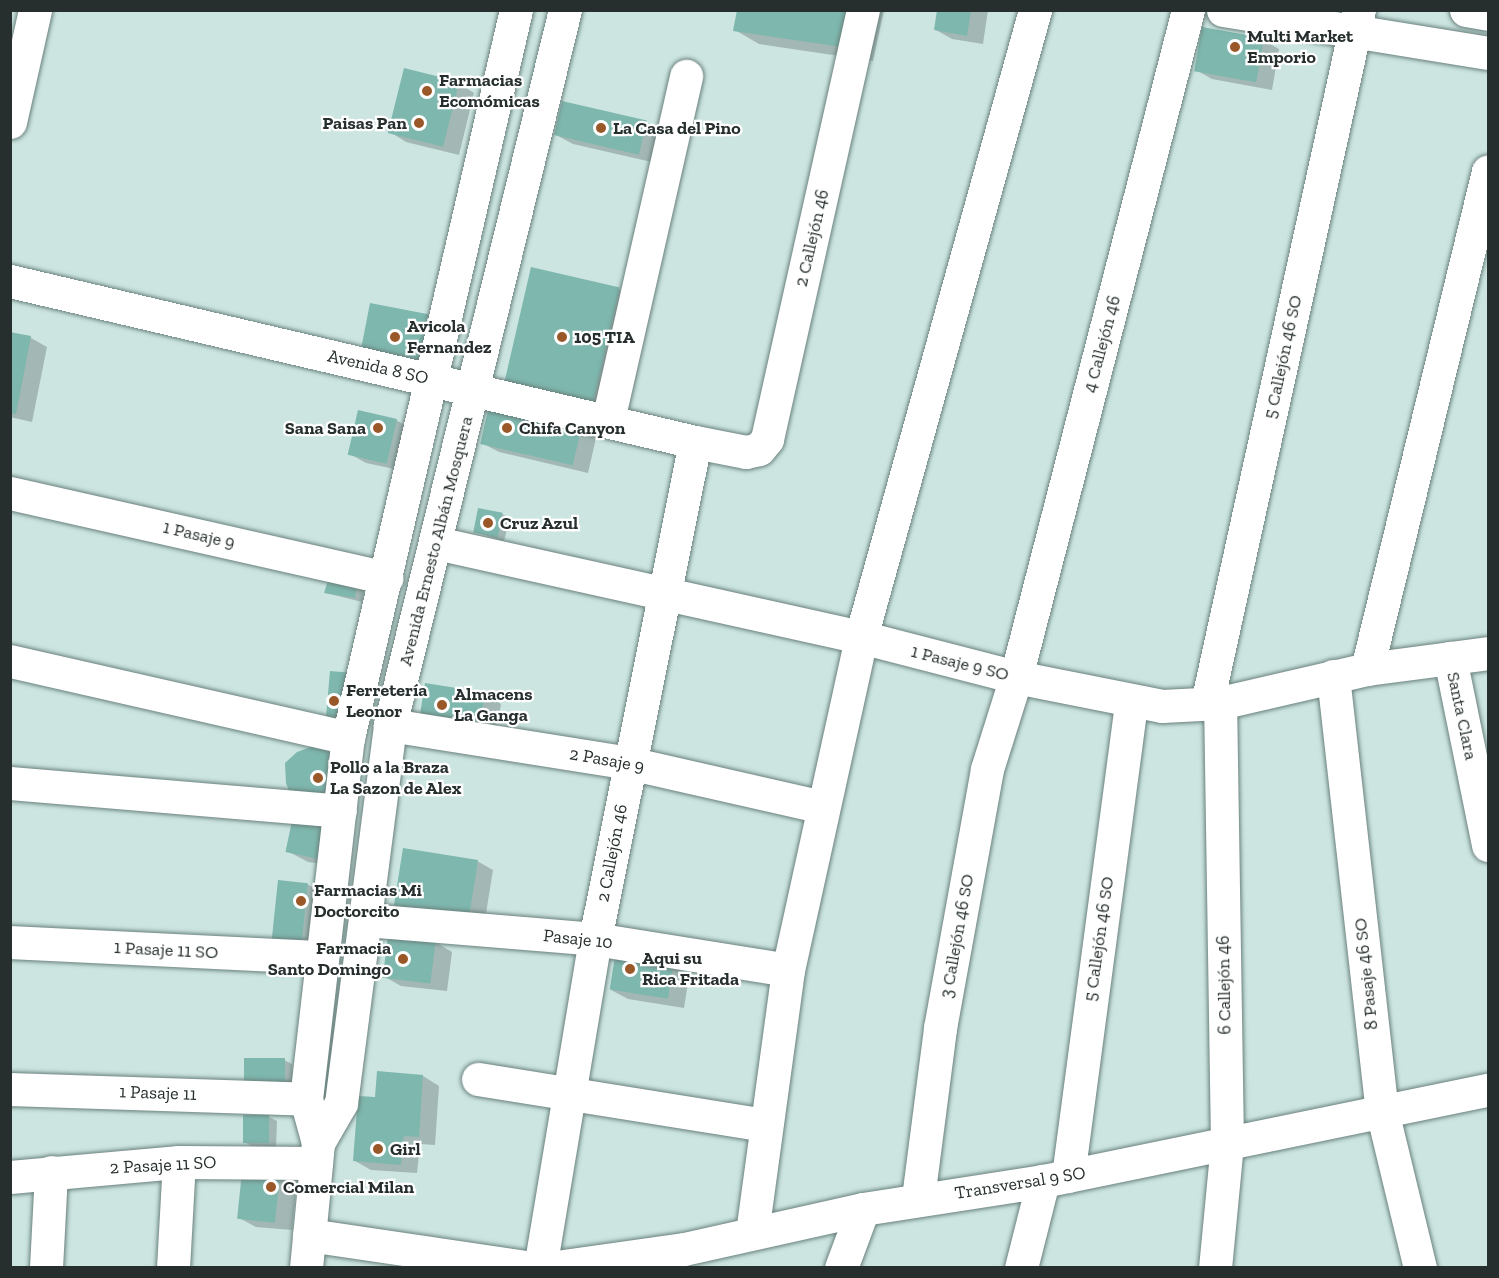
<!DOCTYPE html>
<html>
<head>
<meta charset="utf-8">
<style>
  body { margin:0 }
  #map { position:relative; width:1499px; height:1278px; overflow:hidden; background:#cce5e1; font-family:"Zilla Slab",serif }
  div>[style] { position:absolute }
  .shadow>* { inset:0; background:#0003 }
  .building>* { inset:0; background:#7eb7ae; transform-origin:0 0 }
  .roads { filter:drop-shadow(0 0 2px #6a817d) drop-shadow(0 0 2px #6a817d) }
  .minor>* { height:33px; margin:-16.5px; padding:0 16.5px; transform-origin:16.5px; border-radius:16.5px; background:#fff }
  .dots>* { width:16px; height:16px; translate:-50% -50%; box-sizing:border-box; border:3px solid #fff; border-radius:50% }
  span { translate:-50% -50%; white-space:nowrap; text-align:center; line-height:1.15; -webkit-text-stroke:4.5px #fff; paint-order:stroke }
  .poi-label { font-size:18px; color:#262f2e; font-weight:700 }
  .left { translate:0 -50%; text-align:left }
  .right { translate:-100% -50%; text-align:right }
  .street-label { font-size:18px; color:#262f2e }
  .frame { position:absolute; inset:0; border:12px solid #262f2e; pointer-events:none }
</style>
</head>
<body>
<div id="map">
  <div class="shadow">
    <i style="clip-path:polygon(738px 10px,884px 10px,873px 61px,759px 44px,735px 30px)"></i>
    <i style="clip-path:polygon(939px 10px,988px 10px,983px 44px,952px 39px,936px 30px)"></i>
    <i style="clip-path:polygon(1263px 40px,1279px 49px,1272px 90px,1212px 79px,1196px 70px)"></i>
    <i style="clip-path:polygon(458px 83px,474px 93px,459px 155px,406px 142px,390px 132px)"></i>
    <i style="clip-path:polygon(646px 122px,663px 131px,656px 163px,573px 144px,556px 135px)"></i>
    <i style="clip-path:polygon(532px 269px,620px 290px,644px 304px,616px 420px,530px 400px)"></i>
    <i style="clip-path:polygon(10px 334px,31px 338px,47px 347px,32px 422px,10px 417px)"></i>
    <i style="clip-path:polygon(396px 420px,413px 430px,404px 471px,366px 463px,350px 454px)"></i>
    <i style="clip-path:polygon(580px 429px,596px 438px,588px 473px,499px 452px,482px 443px)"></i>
    <i style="clip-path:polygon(502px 514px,510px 518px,504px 541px,474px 532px)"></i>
    <i style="clip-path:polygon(365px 581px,362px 602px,326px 593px)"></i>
    <i style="clip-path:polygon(485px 695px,501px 704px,495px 740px,420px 719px)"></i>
    <i style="clip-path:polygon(344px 825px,340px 866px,308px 862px,291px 853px)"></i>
    <i style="clip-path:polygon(477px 861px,493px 870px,483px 932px,411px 920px)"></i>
    <i style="clip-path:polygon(307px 884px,324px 894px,318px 951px,291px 949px)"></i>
    <i style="clip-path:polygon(435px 942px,452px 952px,447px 991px,401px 986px,385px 977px)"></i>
    <i style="clip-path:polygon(673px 967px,689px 976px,684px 1008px,628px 999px,611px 990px)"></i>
    <i style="clip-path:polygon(284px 1060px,292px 1064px,293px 1088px,254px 1089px)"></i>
    <i style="clip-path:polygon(423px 1076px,439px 1086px,435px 1145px,420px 1144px,417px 1173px,371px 1170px,355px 1161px,377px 1098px)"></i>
    <i style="clip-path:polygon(269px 1117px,277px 1121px,276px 1147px,252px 1146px,244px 1142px)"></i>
    <i style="clip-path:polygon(279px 1177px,296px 1187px,292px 1230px,256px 1227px,239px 1218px)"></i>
  </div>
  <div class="building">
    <i style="clip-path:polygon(737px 10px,856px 10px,849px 48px,733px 31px)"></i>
    <i style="clip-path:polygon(937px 10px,971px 10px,967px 36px,934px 30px)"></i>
    <i style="left:1202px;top:27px;width:63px;height:45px;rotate:10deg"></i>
    <i style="left:404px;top:68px;width:57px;height:67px;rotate:14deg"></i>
    <i style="left:562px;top:101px;width:87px;height:35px;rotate:13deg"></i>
    <i style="left:531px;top:267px;width:91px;height:122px;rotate:13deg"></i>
    <i style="left:370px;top:303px;width:62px;height:57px;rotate:11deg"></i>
    <i style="clip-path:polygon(10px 332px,31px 336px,16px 414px,10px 413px)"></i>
    <i style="left:489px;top:406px;width:95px;height:39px;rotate:13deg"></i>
    <i style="left:358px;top:410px;width:40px;height:46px;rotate:13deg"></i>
    <i style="left:478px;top:508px;width:25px;height:25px;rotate:11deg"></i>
    <i style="clip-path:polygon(331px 571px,358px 576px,355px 598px,324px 593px)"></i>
    <i style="left:330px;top:671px;width:21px;height:60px;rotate:5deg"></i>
    <i style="left:425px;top:683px;width:61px;height:38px;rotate:9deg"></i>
    <i style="clip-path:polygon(314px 746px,330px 752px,338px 787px,315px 803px,289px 791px,286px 783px,285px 763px,297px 752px)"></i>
    <i style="left:295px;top:807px;width:34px;height:46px;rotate:12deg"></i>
    <i style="left:403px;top:848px;width:76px;height:64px;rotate:9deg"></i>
    <i style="left:278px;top:880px;width:30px;height:60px;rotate:6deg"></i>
    <i style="left:388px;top:935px;width:48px;height:43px;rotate:7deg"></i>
    <i style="left:615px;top:956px;width:59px;height:34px;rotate:9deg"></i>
    <i style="left:285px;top:1058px;width:26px;height:41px;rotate:90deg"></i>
    <i style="clip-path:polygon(377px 1071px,423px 1075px,419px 1137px,404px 1136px,401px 1165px,353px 1161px,358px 1096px,375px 1097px)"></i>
    <i style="left:243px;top:1115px;width:26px;height:28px"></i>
    <i style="left:242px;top:1172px;width:38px;height:47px;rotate:6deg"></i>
  </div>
  <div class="roads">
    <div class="minor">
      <i style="left:1223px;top:10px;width:268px;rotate:9.2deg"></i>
      <i style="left:1466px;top:10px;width:22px;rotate:10deg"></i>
      <i style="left:10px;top:122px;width:115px;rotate:-77.4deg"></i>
      <i style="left:10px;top:281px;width:704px;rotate:13.23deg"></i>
      <i style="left:695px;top:442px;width:52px;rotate:11.1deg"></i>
      <i style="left:746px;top:452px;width:13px;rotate:-13deg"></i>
      <i style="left:759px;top:449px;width:13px;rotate:-51deg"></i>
      <i style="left:767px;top:439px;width:440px;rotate:-77.4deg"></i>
      <i style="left:608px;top:420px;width:353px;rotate:-77.2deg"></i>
      <i style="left:10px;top:493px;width:386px;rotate:12.7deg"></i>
      <i style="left:436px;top:543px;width:435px;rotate:12.5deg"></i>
      <i style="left:861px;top:637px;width:160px;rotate:14.5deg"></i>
      <i style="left:1016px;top:677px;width:149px;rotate:11.2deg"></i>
      <i style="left:1162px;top:706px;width:58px;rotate:-3deg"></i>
      <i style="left:1220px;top:703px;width:151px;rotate:-13deg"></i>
      <i style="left:1367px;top:669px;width:122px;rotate:-7.5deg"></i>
      <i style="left:1450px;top:658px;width:191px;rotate:78.5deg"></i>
      <i style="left:10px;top:661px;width:347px;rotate:12.8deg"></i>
      <i style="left:1367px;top:669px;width:512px;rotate:-76.34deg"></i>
      <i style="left:1333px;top:676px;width:438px;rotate:83.6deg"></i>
      <i style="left:1382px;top:1111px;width:162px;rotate:76.4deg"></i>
      <i style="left:1207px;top:703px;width:709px;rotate:-77.63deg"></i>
      <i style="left:390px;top:725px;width:242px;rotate:9deg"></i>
      <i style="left:629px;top:763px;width:199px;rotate:12.8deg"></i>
      <i style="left:10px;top:783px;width:331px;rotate:4.8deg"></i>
      <i style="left:366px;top:920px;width:230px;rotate:4.7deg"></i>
      <i style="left:595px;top:939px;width:195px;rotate:9.1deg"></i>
      <i style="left:10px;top:942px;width:312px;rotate:2.8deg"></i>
      <i style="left:478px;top:1079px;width:290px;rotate:9.1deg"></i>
      <i style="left:10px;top:1089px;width:296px;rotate:1.9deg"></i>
      <i style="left:318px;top:1143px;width:46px;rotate:-60.1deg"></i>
      <i style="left:341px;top:1103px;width:381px;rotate:-82.6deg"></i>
      <i style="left:390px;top:725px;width:736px;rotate:-76.25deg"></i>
      <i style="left:1068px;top:1176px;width:478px;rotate:-82.4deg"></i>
      <i style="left:10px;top:1177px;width:170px;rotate:-5.1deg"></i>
      <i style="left:179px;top:1162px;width:137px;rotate:0.4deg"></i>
      <i style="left:918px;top:1198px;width:171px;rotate:-82.6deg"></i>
      <i style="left:940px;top:1028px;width:263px;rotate:-79.7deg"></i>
      <i style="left:987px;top:769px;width:96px;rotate:-72.5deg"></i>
      <i style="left:1016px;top:677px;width:689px;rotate:-75.54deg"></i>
      <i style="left:752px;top:1233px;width:265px;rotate:-82.2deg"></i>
      <i style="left:788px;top:970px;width:341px;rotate:-77.6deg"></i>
      <i style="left:861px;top:637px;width:651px;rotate:-74.49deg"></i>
      <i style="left:309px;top:1235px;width:225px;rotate:8.4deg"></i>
      <i style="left:46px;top:1268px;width:96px;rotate:-87deg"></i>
      <i style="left:173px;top:1268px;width:106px;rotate:-86.8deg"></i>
      <i style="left:306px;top:1268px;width:126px;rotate:-84.5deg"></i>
      <i style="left:318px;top:1143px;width:46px;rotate:-105.3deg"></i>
      <i style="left:306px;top:1099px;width:363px;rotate:-83.4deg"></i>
      <i style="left:348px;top:738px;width:747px;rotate:-77.01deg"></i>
      <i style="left:540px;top:1268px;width:334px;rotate:-80.5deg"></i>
      <i style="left:595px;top:939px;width:507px;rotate:-78.62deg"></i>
      <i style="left:549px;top:1268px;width:136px;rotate:-8deg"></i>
      <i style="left:684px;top:1249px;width:183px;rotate:-12.6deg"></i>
      <i style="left:863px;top:1209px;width:182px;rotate:-8.8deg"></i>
      <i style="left:1043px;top:1181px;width:454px;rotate:-11.6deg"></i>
      <i style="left:841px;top:1268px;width:63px;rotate:-69.6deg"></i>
      <i style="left:1021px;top:1268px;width:90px;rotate:-75.8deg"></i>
      <i style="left:1215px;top:1268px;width:126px;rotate:-84.5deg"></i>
      <i style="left:1227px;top:1143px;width:440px;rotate:-90.9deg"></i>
    </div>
  </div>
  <div class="dots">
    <i style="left:1235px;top:47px;background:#9a5727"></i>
    <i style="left:427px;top:91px;background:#9a5727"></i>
    <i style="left:419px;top:123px;background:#9a5727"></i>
    <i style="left:601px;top:128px;background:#9a5727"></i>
    <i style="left:395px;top:337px;background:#9a5727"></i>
    <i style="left:562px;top:337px;background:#9a5727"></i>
    <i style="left:378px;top:428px;background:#9a5727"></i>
    <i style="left:507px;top:428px;background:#9a5727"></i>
    <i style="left:488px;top:523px;background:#9a5727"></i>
    <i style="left:334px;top:701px;background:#9a5727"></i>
    <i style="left:442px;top:705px;background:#9a5727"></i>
    <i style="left:318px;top:778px;background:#9a5727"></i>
    <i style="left:301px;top:901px;background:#9a5727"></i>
    <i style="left:403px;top:959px;background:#9a5727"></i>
    <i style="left:630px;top:969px;background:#9a5727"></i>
    <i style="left:378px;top:1149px;background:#9a5727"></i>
    <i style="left:271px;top:1187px;background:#9a5727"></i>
  </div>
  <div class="poi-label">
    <span class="left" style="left:1247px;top:47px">Multi Market<br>Emporio</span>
    <span class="left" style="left:439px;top:91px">Farmacias<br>Ecomómicas</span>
    <span class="right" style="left:407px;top:123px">Paisas Pan</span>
    <span class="left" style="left:613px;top:128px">La Casa del Pino</span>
    <span class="left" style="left:407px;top:337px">Avicola<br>Fernandez</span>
    <span class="left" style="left:574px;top:337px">105 TIA</span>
    <span class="right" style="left:366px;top:428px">Sana Sana</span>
    <span class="left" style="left:519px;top:428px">Chifa Canyon</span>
    <span class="left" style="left:500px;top:523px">Cruz Azul</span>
    <span class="left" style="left:346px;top:701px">Ferretería<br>Leonor</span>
    <span class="left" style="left:454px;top:705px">Almacens<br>La Ganga</span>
    <span class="left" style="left:330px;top:778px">Pollo a la Braza<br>La Sazon de Alex</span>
    <span class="left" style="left:314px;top:901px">Farmacias Mi<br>Doctorcito</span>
    <span class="right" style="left:391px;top:959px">Farmacia<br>Santo Domingo</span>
    <span class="left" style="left:642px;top:969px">Aqui su<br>Rica Fritada</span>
    <span class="left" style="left:390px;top:1149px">Girl</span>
    <span class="left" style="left:283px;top:1187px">Comercial Milan</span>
  </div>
  <div class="street-label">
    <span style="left:812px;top:238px;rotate:-77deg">2 Callejón 46</span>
    <span style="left:1102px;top:344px;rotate:-75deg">4 Callejón 46</span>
    <span style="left:1283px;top:357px;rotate:-78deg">5 Callejón 46 SO</span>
    <span style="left:378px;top:367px;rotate:13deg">Avenida 8 SO</span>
    <span style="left:199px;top:535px;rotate:13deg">1 Pasaje 9</span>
    <span style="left:436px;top:541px;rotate:-76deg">Avenida Ernesto Albán Mosquera</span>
    <span style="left:960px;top:663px;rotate:14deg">1 Pasaje 9 SO</span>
    <span style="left:1462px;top:716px;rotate:78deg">Santa Clara</span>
    <span style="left:607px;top:760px;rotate:10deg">2 Pasaje 9</span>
    <span style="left:612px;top:853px;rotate:-79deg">2 Callejón 46</span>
    <span style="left:957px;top:936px;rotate:-80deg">3 Callejón 46 SO</span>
    <span style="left:578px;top:939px;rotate:6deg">Pasaje 10</span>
    <span style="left:1099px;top:939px;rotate:-82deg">5 Callejón 46 SO</span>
    <span style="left:166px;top:950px;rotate:3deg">1 Pasaje 11 SO</span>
    <span style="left:1366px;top:974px;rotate:-96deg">8 Pasaje 46 SO</span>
    <span style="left:1224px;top:985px;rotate:-91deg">6 Callejón 46</span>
    <span style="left:158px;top:1093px;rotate:2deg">1 Pasaje 11</span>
    <span style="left:163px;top:1165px;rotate:-3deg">2 Pasaje 11 SO</span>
    <span style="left:1020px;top:1183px;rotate:-9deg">Transversal 9 SO</span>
  </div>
  <div class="frame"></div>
</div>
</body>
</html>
